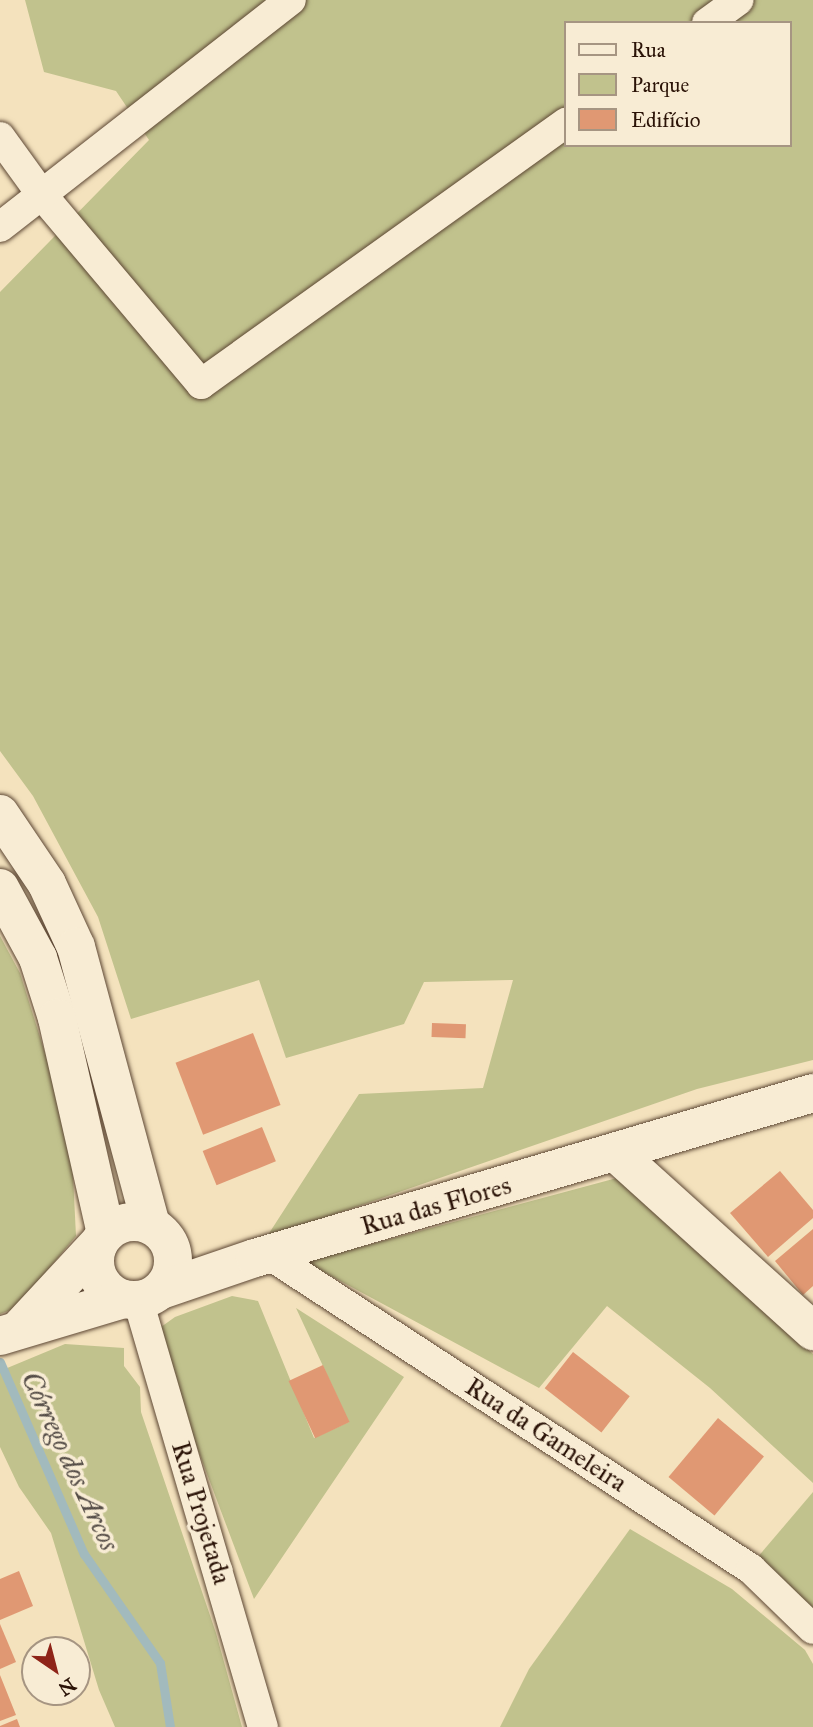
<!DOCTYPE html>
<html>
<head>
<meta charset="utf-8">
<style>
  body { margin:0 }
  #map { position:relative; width:813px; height:1727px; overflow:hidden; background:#f4e2bd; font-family:"IM FELL Great Primer",serif }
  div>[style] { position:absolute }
  .green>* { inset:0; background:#c1c28d }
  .stream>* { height:9px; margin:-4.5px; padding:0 4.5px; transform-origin:4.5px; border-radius:4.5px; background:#a2babd }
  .building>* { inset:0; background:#e09873; transform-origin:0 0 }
  .roads { filter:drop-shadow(0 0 2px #5d4734) drop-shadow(0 0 2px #5d4734) }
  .minor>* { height:30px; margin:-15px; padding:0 15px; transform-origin:15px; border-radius:15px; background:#f8ecd4 }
  .tertiary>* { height:38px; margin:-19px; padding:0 19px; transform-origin:19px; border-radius:19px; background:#f8ecd4 }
  .secondary>* { height:38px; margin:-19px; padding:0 19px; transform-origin:19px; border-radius:19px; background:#f8ecd4 }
  .secondary>.ring { margin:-19px; padding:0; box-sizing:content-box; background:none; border:38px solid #f8ecd4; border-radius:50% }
  span { translate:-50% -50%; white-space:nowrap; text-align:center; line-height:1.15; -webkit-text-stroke:7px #f8ecd4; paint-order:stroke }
  .street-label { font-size:26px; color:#2b1307 }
  .water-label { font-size:28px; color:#554d47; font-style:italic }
  .legend { position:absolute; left:564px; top:21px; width:228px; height:126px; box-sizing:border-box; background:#f8ecd4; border:2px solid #a69582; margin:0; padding:9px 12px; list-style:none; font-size:21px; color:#2b1307 }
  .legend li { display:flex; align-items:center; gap:14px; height:35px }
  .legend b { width:35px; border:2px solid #a69582 }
  .north { position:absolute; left:21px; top:1636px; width:70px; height:70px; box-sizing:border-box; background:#f8ecd4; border:2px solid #a69582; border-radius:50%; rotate:145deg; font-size:19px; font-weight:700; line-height:28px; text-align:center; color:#2b1307 }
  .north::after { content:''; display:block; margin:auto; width:24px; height:32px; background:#8f2418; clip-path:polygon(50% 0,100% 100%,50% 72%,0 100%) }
</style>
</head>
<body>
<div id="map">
  <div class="green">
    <i style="clip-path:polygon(evenodd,25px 0,813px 0,813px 1060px,697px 1089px,266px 1238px,359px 1094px,483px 1088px,513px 980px,424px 982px,404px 1024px,286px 1058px,259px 980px,131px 1019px,98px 917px,33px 796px,0 751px,0 292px,149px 140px,116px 91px,44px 72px,25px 0,566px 23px,790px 23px,790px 145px,566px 145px,566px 23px)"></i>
    <i style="clip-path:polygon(0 936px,20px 973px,71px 1136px,76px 1236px,16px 1308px,0 1314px)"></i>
    <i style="clip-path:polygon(628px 1175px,813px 1354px,813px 1483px,710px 1388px,607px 1306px,539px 1388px,305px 1262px)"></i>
    <i style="clip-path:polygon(232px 1296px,258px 1301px,314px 1438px,349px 1422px,296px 1308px,404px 1377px,254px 1599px,183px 1410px,161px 1327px,175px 1317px)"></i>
    <i style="clip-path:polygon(65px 1344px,124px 1348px,124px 1366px,140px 1387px,141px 1412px,216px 1633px,242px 1727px,115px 1727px,99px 1690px,51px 1533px,19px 1487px,0 1447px,0 1371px)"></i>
    <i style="clip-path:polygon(813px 1492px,813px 1608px,757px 1558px)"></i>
    <i style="clip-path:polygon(630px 1529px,732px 1589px,805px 1650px,813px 1664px,813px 1727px,500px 1727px,529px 1669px)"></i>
  </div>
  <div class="stream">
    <i style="left:0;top:1362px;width:210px;rotate:66.4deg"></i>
    <i style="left:84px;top:1554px;width:133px;rotate:55.1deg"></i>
    <i style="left:160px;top:1663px;width:65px;rotate:81.1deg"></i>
  </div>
  <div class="building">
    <i style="left:432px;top:1023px;width:34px;height:14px;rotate:2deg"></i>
    <i style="left:253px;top:1033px;width:77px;height:83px;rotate:69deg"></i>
    <i style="left:262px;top:1127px;width:37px;height:64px;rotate:68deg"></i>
    <i style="clip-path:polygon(780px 1171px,813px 1210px,813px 1218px,768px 1257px,730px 1213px)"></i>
    <i style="clip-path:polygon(813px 1229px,813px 1286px,803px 1295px,775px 1261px)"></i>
    <i style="left:573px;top:1352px;width:72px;height:46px;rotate:38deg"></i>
    <i style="left:323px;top:1365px;width:63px;height:38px;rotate:65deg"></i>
    <i style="left:718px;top:1418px;width:60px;height:77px;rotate:40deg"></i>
    <i style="clip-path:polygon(19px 1571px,33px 1606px,0 1620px,0 1579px)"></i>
    <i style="clip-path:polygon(0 1624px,16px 1662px,0 1669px)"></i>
    <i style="clip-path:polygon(0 1675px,16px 1715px,0 1721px)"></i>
    <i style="clip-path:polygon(17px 1719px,20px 1727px,0 1727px,0 1726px)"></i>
  </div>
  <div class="roads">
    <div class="minor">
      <i style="left:707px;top:23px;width:39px;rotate:-36deg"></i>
      <i style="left:0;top:137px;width:72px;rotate:54.1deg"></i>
      <i style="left:42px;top:195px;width:247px;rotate:49.9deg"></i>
      <i style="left:201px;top:384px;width:449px;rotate:-35.6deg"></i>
      <i style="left:0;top:227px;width:369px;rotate:-38deg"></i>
      <i style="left:268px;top:1254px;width:577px;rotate:33.11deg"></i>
      <i style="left:751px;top:1569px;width:86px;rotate:44.1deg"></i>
      <i style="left:138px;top:1300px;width:445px;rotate:73.7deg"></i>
    </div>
    <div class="tertiary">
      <i style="left:0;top:814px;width:84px;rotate:56.1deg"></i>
      <i style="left:47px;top:884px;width:69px;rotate:65.3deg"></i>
      <i style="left:76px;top:947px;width:288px;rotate:74.9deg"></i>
      <i style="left:0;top:888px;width:80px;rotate:61.5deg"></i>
      <i style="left:38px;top:958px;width:63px;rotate:72.4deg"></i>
      <i style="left:57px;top:1018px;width:221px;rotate:77.2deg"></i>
    </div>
    <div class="secondary">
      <i style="left:616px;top:1153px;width:266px;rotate:42.1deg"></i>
      <i class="ring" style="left:95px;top:1222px;width:40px;height:40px"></i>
      <i style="left:161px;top:1290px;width:99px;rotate:-18.8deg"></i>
      <i style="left:255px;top:1258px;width:582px;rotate:-16.47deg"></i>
      <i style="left:20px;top:1328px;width:116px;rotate:-47.1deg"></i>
      <i style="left:0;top:1336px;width:129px;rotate:-16.6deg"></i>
    </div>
  </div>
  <div class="street-label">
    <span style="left:436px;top:1206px;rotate:-16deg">Rua das Flores</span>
    <span style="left:546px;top:1435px;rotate:33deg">Rua da Gameleira</span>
    <span style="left:201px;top:1513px;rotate:73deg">Rua Projetada</span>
  </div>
  <div class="water-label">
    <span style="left:70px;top:1461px;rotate:65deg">Córrego dos Arcos</span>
  </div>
  <ul class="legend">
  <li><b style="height:9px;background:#f8ecd4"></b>Rua</li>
  <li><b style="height:19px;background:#c1c28d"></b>Parque</li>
  <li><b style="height:19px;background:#e09873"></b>Edifício</li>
  </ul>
  <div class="north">N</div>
</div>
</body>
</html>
